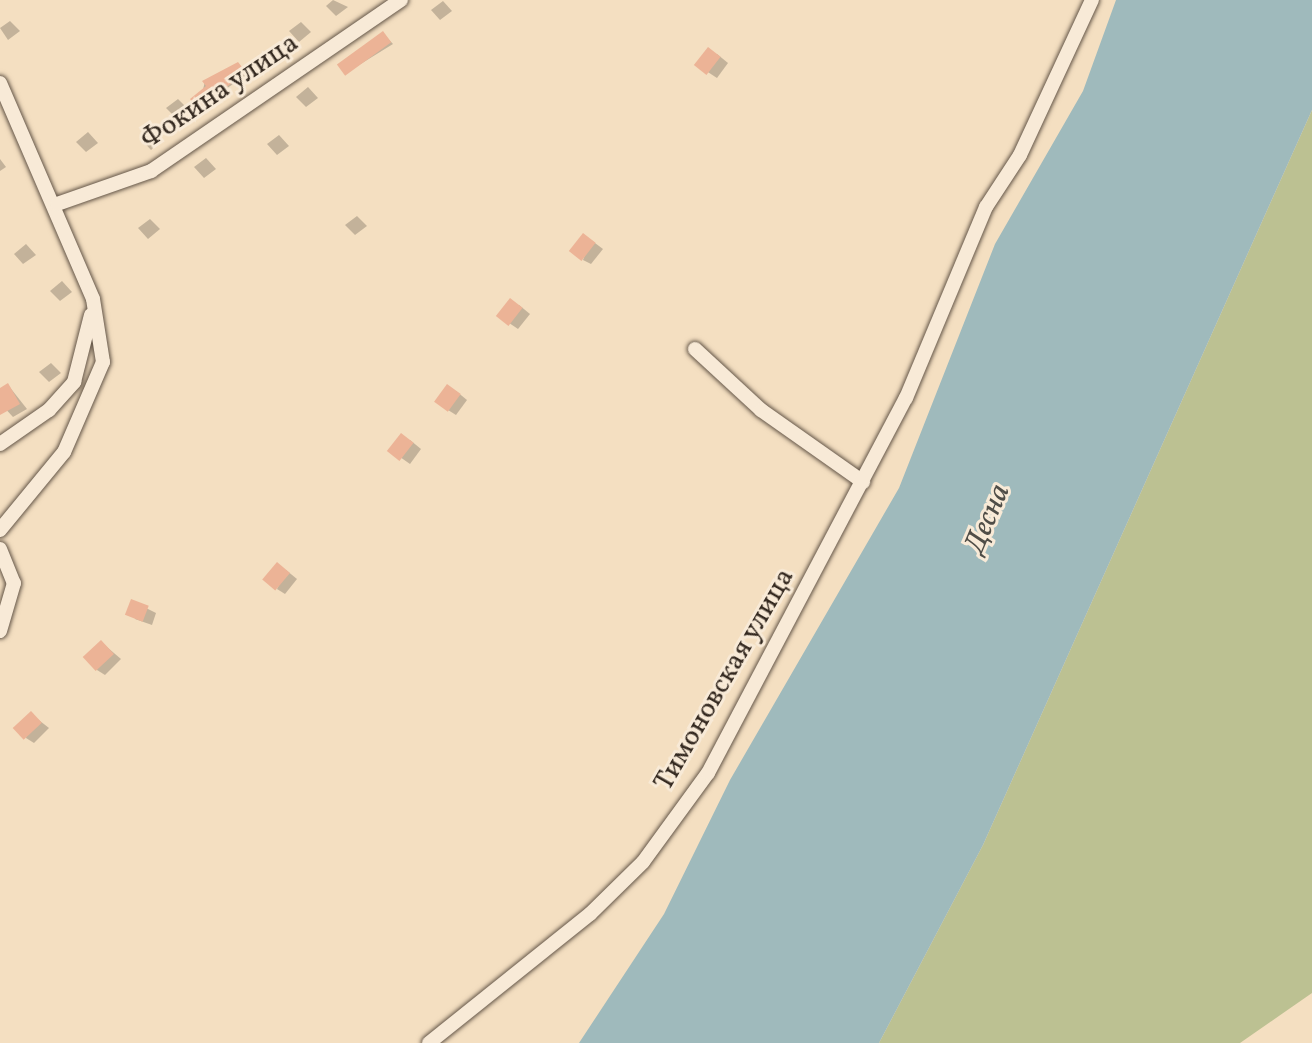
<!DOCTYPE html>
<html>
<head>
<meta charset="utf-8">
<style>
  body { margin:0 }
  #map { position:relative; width:1312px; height:1043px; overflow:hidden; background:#f4dfc1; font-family:Vollkorn,serif }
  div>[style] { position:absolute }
  .green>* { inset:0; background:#bcc192 }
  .water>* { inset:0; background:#9fbabc }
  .shadow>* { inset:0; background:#0003 }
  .building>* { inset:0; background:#ecb396; transform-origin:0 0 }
  .roads { filter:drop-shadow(0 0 2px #645648) drop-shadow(0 0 2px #645648) }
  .minor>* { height:14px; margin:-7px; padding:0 7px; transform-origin:7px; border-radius:7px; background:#f8ead7 }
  span { translate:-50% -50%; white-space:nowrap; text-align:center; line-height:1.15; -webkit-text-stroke:6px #f8ead7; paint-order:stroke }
  .street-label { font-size:28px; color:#342920 }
  .water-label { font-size:30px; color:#4f4d47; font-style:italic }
</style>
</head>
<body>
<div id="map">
  <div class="green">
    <i style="clip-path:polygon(1312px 110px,1312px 993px,1240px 1043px,879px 1043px,983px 845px)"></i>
  </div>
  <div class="water">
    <i style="clip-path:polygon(1116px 0,1312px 0,1312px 110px,983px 845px,879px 1043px,579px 1043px,664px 914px,730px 780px,899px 488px,995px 244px,1083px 91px)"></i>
  </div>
  <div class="shadow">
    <i style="clip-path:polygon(333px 0,348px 7px,336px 16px,326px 6px)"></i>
    <i style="clip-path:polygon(443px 1px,452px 11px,440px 20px,431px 10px)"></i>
    <i style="clip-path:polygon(10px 21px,20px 31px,8px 40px,0 28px)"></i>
    <i style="clip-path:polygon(301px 22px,311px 32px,299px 42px,289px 31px)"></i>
    <i style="clip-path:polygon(383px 33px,393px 44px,346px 73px)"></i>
    <i style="clip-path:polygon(267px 54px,277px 64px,265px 73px,255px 63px)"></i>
    <i style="clip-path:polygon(717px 54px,728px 63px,717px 78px,697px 65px)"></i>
    <i style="clip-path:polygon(238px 64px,248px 74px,199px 107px,205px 81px)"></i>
    <i style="clip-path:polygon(308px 87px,318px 98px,306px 107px,296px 97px)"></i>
    <i style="clip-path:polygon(178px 99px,188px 109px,176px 118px,166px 108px)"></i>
    <i style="clip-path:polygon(153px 130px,163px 140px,151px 150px,141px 139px)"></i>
    <i style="clip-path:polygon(88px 132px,98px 143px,86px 152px,76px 142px)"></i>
    <i style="clip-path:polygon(279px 135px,289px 146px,277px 155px,267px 144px)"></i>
    <i style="clip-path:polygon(206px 158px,216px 169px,204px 178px,194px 167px)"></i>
    <i style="clip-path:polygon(0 159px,6px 167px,0 171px)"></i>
    <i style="clip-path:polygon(357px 216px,367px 226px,355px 235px,345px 225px)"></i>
    <i style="clip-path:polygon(150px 219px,160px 229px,148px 239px,138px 228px)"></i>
    <i style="clip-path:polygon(591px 240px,603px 249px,591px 264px,583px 260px)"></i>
    <i style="clip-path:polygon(26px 244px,36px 255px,23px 264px,14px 254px)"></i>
    <i style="clip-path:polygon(62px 281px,72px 292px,60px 301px,50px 291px)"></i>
    <i style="clip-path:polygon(519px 305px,530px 314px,518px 329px,499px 316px)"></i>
    <i style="clip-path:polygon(51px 363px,61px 373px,49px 382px,39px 372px)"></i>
    <i style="clip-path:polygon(8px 385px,27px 409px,13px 417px,0 403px,0 390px)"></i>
    <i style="clip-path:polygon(456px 391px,467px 400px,456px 415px,448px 410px)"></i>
    <i style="clip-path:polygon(410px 440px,421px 449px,410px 464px,390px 450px)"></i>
    <i style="clip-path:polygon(286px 570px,297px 579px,285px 594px,277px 589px)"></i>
    <i style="clip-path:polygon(132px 601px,156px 613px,152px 625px,135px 619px)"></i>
    <i style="clip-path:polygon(101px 642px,121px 659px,105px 675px,97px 670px)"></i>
    <i style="clip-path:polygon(31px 714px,49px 728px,34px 743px,26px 738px)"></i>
  </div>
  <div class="building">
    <i style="left:383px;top:31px;width:14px;height:57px;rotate:54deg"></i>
    <i style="left:708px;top:47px;width:16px;height:23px;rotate:38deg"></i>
    <i style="clip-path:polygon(238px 62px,246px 72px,198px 109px,190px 99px,206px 86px,202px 81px)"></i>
    <i style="left:583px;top:233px;width:16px;height:23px;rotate:38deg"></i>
    <i style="left:510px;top:298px;width:16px;height:23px;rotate:38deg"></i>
    <i style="clip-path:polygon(8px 383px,20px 404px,0 415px,0 388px)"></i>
    <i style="left:447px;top:384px;width:17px;height:22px;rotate:36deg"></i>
    <i style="left:401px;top:433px;width:16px;height:23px;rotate:38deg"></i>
    <i style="left:277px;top:562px;width:17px;height:23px;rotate:40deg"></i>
    <i style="left:131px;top:599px;width:19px;height:17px;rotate:21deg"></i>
    <i style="left:101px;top:640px;width:19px;height:25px;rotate:47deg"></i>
    <i style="left:31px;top:711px;width:16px;height:25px;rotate:47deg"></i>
  </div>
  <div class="roads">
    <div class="minor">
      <i style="left:0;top:83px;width:235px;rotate:66.7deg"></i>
      <i style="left:93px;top:299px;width:64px;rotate:81deg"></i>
      <i style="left:103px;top:362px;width:98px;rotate:113.4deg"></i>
      <i style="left:64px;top:452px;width:101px;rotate:129.4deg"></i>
      <i style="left:57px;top:204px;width:100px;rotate:-19.3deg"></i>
      <i style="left:151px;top:171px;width:303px;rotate:-34.4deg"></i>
      <i style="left:695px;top:349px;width:90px;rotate:42.7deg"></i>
      <i style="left:761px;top:410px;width:125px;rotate:35.2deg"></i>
      <i style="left:0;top:444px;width:60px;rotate:-34.8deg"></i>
      <i style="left:49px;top:410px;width:38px;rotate:-48deg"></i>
      <i style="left:74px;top:382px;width:69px;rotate:-75.8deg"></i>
      <i style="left:0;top:549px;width:37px;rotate:68deg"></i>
      <i style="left:14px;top:583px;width:50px;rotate:106.3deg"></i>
      <i style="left:429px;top:1043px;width:206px;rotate:-38.7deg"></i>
      <i style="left:590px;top:914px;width:74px;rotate:-44.5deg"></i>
      <i style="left:643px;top:862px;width:110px;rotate:-53.9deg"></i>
      <i style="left:708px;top:773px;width:424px;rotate:-62.2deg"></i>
      <i style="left:906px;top:398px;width:207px;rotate:-67.3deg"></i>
      <i style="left:986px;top:207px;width:62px;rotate:-56.8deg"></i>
      <i style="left:1020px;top:155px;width:171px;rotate:-65.1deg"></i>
    </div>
  </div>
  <div class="street-label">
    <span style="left:220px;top:92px;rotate:-34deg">Фокина улица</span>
    <span style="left:725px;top:680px;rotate:-60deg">Тимоновская улица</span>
  </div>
  <div class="water-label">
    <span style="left:988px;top:519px;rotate:-67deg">Десна</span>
  </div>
</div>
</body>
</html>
